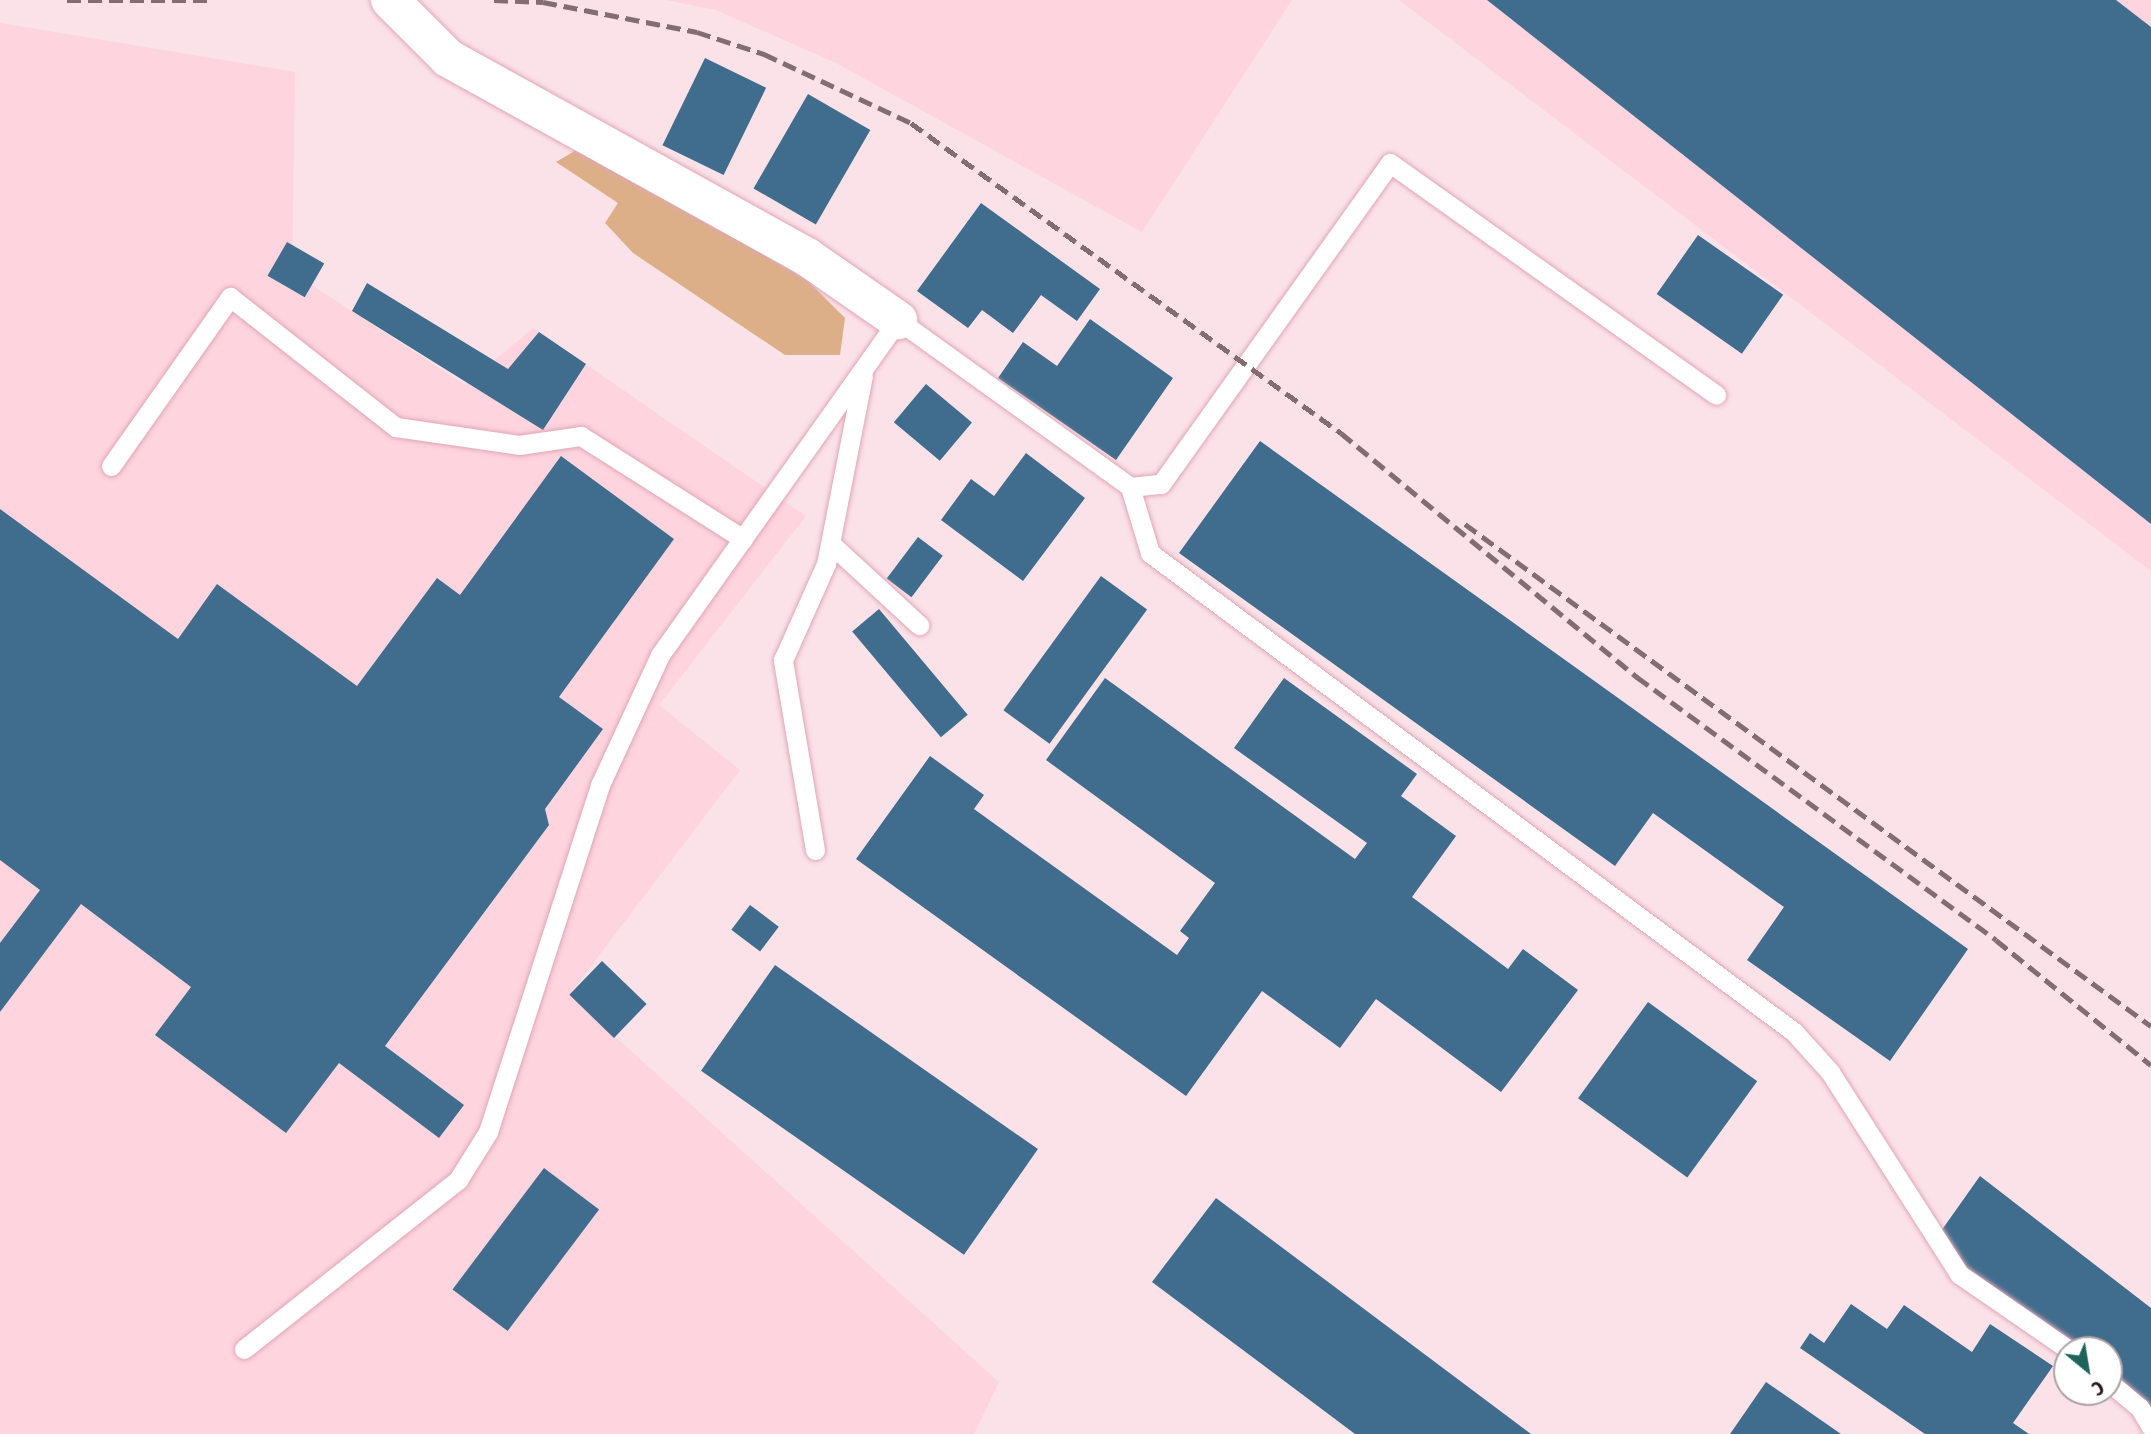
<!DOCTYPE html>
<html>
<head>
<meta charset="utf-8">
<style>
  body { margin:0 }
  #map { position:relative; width:2151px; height:1434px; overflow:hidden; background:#fbe2e8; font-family:"Fira Sans Condensed",sans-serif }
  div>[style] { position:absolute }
  .built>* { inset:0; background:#fed4de }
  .green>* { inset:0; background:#ddaf89 }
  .building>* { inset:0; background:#406d8d; transform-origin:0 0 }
  .roads { filter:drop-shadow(0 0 2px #e0a6b5) drop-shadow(0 0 2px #e0a6b5) }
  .lane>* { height:19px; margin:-9.5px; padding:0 9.5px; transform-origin:9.5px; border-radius:9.5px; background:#fff }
  .street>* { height:38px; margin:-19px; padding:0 19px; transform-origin:19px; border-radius:19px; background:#fff }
  .rail>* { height:5px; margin-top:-2.5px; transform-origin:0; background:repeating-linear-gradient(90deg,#836c72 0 14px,transparent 0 21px) }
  span { translate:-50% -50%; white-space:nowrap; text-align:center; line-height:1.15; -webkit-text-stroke:5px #fff; paint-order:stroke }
  .north { position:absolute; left:2053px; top:1336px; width:70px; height:70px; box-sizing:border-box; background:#fff; border:2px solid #aba2a5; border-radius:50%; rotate:150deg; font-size:19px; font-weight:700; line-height:28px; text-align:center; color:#2c171d }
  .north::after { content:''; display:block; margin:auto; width:24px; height:32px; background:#1d655a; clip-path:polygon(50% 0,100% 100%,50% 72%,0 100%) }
</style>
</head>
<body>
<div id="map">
  <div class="built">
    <i style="clip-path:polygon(665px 0,1292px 0,1142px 232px,836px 63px,716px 10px)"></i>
    <i style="clip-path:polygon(1399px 0,2151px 0,2151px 571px)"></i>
    <i style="clip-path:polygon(0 23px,295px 72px,292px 272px,465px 385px,533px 328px,806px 516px,659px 705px,740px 770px,569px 995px,999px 1382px,974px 1434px,0 1434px)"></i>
  </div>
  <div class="green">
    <i style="clip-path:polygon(583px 146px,808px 281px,845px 318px,840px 355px,785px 355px,633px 253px,605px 223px,618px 203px,556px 162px)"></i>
  </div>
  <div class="building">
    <i style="clip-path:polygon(1487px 0,2116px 0,2151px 27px,2151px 524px)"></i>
    <i style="left:705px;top:58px;width:68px;height:97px;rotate:26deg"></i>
    <i style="left:808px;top:94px;width:72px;height:109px;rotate:30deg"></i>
    <i style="clip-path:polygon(981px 203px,1100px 289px,1077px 321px,1041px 295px,1013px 333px,982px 310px,968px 328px,917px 291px)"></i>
    <i style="left:1698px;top:235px;width:104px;height:72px;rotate:35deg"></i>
    <i style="left:287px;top:242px;width:43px;height:39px;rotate:30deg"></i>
    <i style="clip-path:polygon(367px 283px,508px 369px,539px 332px,586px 364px,543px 430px,352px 311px)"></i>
    <i style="clip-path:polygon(1090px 319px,1173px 378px,1116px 460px,998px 378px,1023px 342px,1057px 366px)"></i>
    <i style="left:926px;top:384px;width:60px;height:50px;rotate:40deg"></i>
    <i style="clip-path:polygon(1260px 441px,1968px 949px,1890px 1061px,1747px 960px,1784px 907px,1653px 813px,1615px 866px,1179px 553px)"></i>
    <i style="clip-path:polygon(1026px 453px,1085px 498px,1023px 581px,941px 520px,971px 479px,994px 496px)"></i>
    <i style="clip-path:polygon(561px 456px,674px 539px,559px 697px,603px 729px,545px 809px,549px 825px,385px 1046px,464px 1105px,439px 1138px,339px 1063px,286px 1133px,155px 1035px,191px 987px,81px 904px,0 1012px,0 943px,40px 890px,0 860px,0 509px,178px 639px,217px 584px,357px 686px,437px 578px,460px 595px)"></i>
    <i style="left:918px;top:537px;width:31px;height:52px;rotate:37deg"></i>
    <i style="left:1101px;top:576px;width:57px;height:166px;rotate:36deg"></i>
    <i style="left:879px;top:609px;width:138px;height:35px;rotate:50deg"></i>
    <i style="clip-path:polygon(1105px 678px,1355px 859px,1367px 843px,1234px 748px,1284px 678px,1417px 774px,1401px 796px,1456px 836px,1412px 897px,1508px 969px,1523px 949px,1578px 990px,1501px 1092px,1376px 999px,1340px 1048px,1262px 991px,1186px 1096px,856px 859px,930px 756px,984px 795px,974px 809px,1177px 955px,1189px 938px,1180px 931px,1215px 883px,1046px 760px)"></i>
    <i style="left:750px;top:905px;width:36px;height:31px;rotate:37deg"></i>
    <i style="left:602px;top:961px;width:62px;height:47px;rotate:44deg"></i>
    <i style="left:775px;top:965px;width:321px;height:129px;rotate:35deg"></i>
    <i style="left:1648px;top:1002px;width:135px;height:119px;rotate:36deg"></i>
    <i style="left:544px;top:1168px;width:69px;height:152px;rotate:37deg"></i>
    <i style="clip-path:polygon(1980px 1176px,2151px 1308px,2151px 1429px,2109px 1382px,2109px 1350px,2069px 1350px,1959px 1274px,1934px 1241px)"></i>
    <i style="clip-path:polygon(1216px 1198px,1531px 1434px,1355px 1434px,1152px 1282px)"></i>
    <i style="clip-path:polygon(1851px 1304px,1887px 1329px,1904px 1305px,1972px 1352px,1990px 1324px,2053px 1366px,2013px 1423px,2029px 1434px,1925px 1434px,1800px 1348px,1810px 1333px,1824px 1343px)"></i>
    <i style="clip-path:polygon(1766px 1382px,1841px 1434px,1730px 1434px)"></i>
  </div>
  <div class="roads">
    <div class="lane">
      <i style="left:111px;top:466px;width:207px;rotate:-54.8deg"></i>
      <i style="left:230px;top:297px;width:211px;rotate:38.1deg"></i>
      <i style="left:396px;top:427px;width:124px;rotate:8.3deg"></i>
      <i style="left:519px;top:445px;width:63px;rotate:-8.3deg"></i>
      <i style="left:581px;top:436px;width:192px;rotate:32.4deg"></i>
      <i style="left:1130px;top:487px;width:69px;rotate:73.1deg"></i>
      <i style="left:1150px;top:553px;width:803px;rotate:36.64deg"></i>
      <i style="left:1794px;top:1032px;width:54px;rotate:48deg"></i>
      <i style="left:1830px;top:1072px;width:240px;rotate:57.4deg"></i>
      <i style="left:1959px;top:1274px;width:134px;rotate:34.6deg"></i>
      <i style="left:831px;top:544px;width:120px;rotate:42.6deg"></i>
      <i style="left:815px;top:850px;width:193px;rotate:-99.6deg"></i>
      <i style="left:783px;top:660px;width:105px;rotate:-65.9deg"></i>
      <i style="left:826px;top:564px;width:192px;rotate:-78.9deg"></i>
      <i style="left:244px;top:1349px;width:273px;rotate:-38.3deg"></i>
      <i style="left:458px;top:1180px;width:57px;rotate:-58deg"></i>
      <i style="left:488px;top:1132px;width:365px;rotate:-72.1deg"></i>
      <i style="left:600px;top:785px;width:143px;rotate:-65.2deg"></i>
      <i style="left:660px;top:655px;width:411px;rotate:-54.6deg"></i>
      <i style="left:898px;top:320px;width:286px;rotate:35.7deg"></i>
      <i style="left:1130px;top:487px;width:31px;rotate:-6deg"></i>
      <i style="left:1161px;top:484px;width:394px;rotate:-54.5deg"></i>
      <i style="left:1390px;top:163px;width:400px;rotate:35.4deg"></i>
      <i style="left:2109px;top:1382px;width:40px;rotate:40deg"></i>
      <i style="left:2140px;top:1408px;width:22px;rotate:60deg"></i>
    </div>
    <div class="street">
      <i style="left:390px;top:0;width:82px;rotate:45deg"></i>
      <i style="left:448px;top:58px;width:410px;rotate:29deg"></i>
      <i style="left:807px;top:257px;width:111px;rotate:34.7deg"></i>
    </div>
  </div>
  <div class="rail">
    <i style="left:67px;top:0;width:141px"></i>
    <i style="left:494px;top:0;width:49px;rotate:2.3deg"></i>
    <i style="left:543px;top:2px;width:157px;rotate:11deg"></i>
    <i style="left:697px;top:32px;width:71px;rotate:18.2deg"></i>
    <i style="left:764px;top:54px;width:162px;rotate:25.1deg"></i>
    <i style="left:911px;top:123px;width:530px;rotate:35.79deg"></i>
    <i style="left:1341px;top:433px;width:384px;rotate:39.5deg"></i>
    <i style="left:1637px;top:677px;width:445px;rotate:36.2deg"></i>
    <i style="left:1996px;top:940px;width:199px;rotate:38.9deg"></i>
    <i style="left:1465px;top:524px;width:850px;rotate:36.2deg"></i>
  </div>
  <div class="north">С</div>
</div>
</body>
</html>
